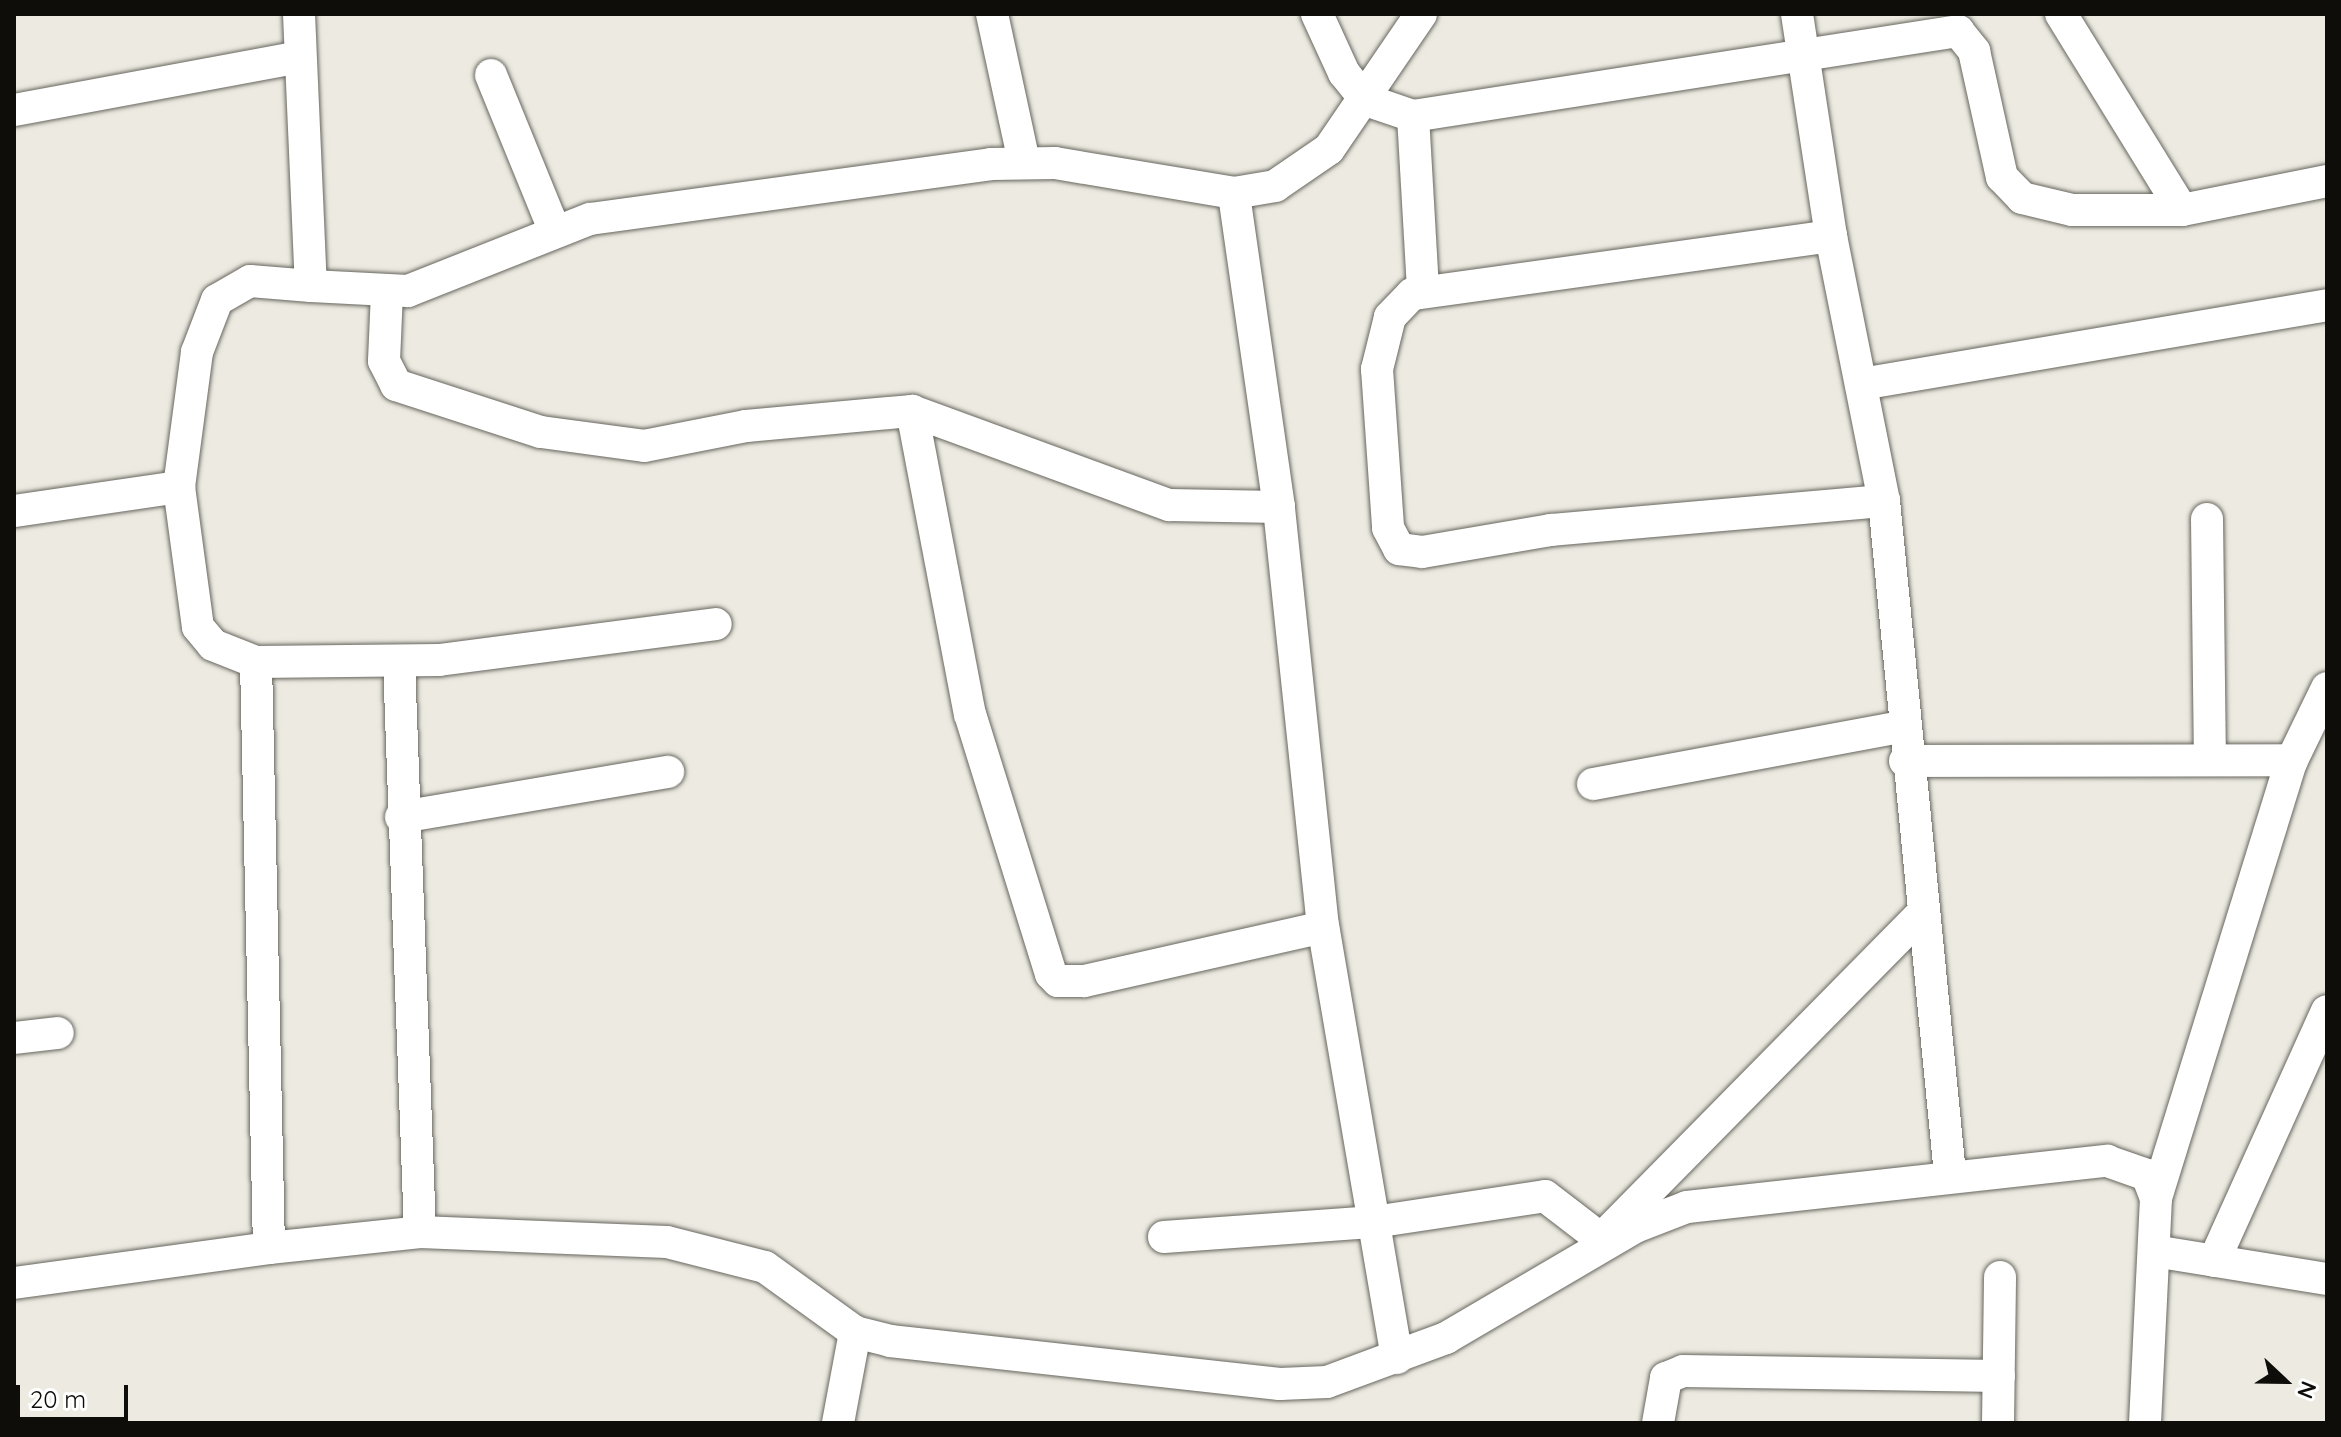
<!DOCTYPE html>
<html>
<head>
<meta charset="utf-8">
<style>
  body { margin:0 }
  #map { position:relative; width:2341px; height:1437px; overflow:hidden; background:#eceae1; font-family:Quicksand,sans-serif }
  div>[style] { position:absolute }
  .roads { filter:drop-shadow(0 0 2px #67665e) drop-shadow(0 0 2px #67665e) }
  .minor>* { height:32px; margin:-16px; padding:0 16px; transform-origin:16px; border-radius:16px; background:#fff }
  span { translate:-50% -50%; white-space:nowrap; text-align:center; line-height:1.15; -webkit-text-stroke:7px #fff; paint-order:stroke }
  .frame { position:absolute; inset:0; border:16px solid #0e0d0a; pointer-events:none }
  .north { position:absolute; left:2245px; top:1341px; width:80px; height:80px; -webkit-text-stroke:6px #fff; paint-order:stroke; rotate:112deg; font-size:22px; font-weight:700; line-height:32px; text-align:center; color:#0e0d0a }
  .north::after { content:''; display:block; margin:auto; width:28px; height:36px; background:#0e0d0a; clip-path:polygon(50% 0,100% 100%,50% 72%,0 100%) }
  .scale { position:absolute; left:16px; top:1385px; width:112px; height:36px; box-sizing:border-box; border:4px solid #0e0d0a; border-top:0; padding-left:10px; font-size:24px; line-height:28px; white-space:nowrap; color:#0e0d0a; -webkit-text-stroke:6px #fff; paint-order:stroke }
</style>
</head>
<body>
<div id="map">
  <div class="roads">
    <div class="minor">
      <i style="left:299px;top:14px;width:272px;rotate:87.5deg"></i>
      <i style="left:311px;top:286px;width:61px;rotate:-175.3deg"></i>
      <i style="left:250px;top:281px;width:38px;rotate:150deg"></i>
      <i style="left:217px;top:300px;width:56px;rotate:111deg"></i>
      <i style="left:197px;top:352px;width:136px;rotate:97.6deg"></i>
      <i style="left:179px;top:487px;width:141px;rotate:82.3deg"></i>
      <i style="left:198px;top:627px;width:23px;rotate:50deg"></i>
      <i style="left:213px;top:645px;width:46px;rotate:21.6deg"></i>
      <i style="left:256px;top:662px;width:586px;rotate:88.73deg"></i>
      <i style="left:269px;top:1248px;width:152px;rotate:-6deg"></i>
      <i style="left:420px;top:1232px;width:247px;rotate:2.3deg"></i>
      <i style="left:667px;top:1242px;width:101px;rotate:14.3deg"></i>
      <i style="left:765px;top:1267px;width:111px;rotate:35.8deg"></i>
      <i style="left:855px;top:1332px;width:36px;rotate:14deg"></i>
      <i style="left:890px;top:1341px;width:392px;rotate:6.3deg"></i>
      <i style="left:1280px;top:1384px;width:47px;rotate:-2.4deg"></i>
      <i style="left:1327px;top:1382px;width:127px;rotate:-20.3deg"></i>
      <i style="left:1446px;top:1338px;width:219px;rotate:-30.4deg"></i>
      <i style="left:1635px;top:1227px;width:56px;rotate:-21deg"></i>
      <i style="left:1687px;top:1207px;width:423px;rotate:-6.3deg"></i>
      <i style="left:2107px;top:1161px;width:42px;rotate:19.3deg"></i>
      <i style="left:2147px;top:1175px;width:25px;rotate:69deg"></i>
      <i style="left:2156px;top:1198px;width:225px;rotate:92.8deg"></i>
      <i style="left:992px;top:14px;width:151px;rotate:77.8deg"></i>
      <i style="left:1317px;top:14px;width:65px;rotate:65.4deg"></i>
      <i style="left:1344px;top:73px;width:35px;rotate:51deg"></i>
      <i style="left:1366px;top:100px;width:50px;rotate:18.8deg"></i>
      <i style="left:1413px;top:116px;width:552px;rotate:-8.86deg"></i>
      <i style="left:1958px;top:31px;width:26px;rotate:51deg"></i>
      <i style="left:1974px;top:51px;width:129px;rotate:77.5deg"></i>
      <i style="left:2002px;top:177px;width:29px;rotate:46deg"></i>
      <i style="left:2022px;top:198px;width:51px;rotate:13.5deg"></i>
      <i style="left:2072px;top:210px;width:110px"></i>
      <i style="left:2182px;top:210px;width:148px;rotate:-11.3deg"></i>
      <i style="left:1797px;top:14px;width:225px;rotate:81.3deg"></i>
      <i style="left:1831px;top:236px;width:270px;rotate:78.7deg"></i>
      <i style="left:1884px;top:501px;width:676px;rotate:84.4deg"></i>
      <i style="left:2061px;top:14px;width:230px;rotate:58.3deg"></i>
      <i style="left:491px;top:75px;width:166px;rotate:67.8deg"></i>
      <i style="left:14px;top:110px;width:290px;rotate:-10.5deg"></i>
      <i style="left:1413px;top:116px;width:175px;rotate:86.7deg"></i>
      <i style="left:1831px;top:236px;width:423px;rotate:172.1deg"></i>
      <i style="left:1412px;top:294px;width:32px;rotate:134deg"></i>
      <i style="left:1390px;top:317px;width:54px;rotate:104deg"></i>
      <i style="left:1377px;top:369px;width:159px;rotate:86deg"></i>
      <i style="left:1388px;top:528px;width:24px;rotate:62deg"></i>
      <i style="left:1399px;top:549px;width:23px;rotate:7deg"></i>
      <i style="left:1422px;top:552px;width:131px;rotate:-9.7deg"></i>
      <i style="left:1551px;top:530px;width:334px;rotate:-5deg"></i>
      <i style="left:311px;top:286px;width:97px;rotate:3deg"></i>
      <i style="left:408px;top:291px;width:196px;rotate:-21.6deg"></i>
      <i style="left:590px;top:219px;width:405px;rotate:-7.8deg"></i>
      <i style="left:991px;top:164px;width:64px;rotate:-0.9deg"></i>
      <i style="left:1055px;top:163px;width:181px;rotate:9.5deg"></i>
      <i style="left:387px;top:292px;width:69px;rotate:92.5deg"></i>
      <i style="left:384px;top:361px;width:27px;rotate:63deg"></i>
      <i style="left:396px;top:385px;width:152px;rotate:18deg"></i>
      <i style="left:541px;top:432px;width:104px;rotate:7.7deg"></i>
      <i style="left:644px;top:446px;width:104px;rotate:-11.1deg"></i>
      <i style="left:746px;top:426px;width:167px;rotate:-5.2deg"></i>
      <i style="left:912px;top:411px;width:274px;rotate:20.1deg"></i>
      <i style="left:1169px;top:505px;width:110px;rotate:1deg"></i>
      <i style="left:1861px;top:384px;width:473px;rotate:-9.6deg"></i>
      <i style="left:912px;top:411px;width:309px;rotate:79.2deg"></i>
      <i style="left:970px;top:714px;width:272px;rotate:72.7deg"></i>
      <i style="left:1051px;top:974px;width:10px;rotate:45deg"></i>
      <i style="left:1058px;top:981px;width:26px"></i>
      <i style="left:1084px;top:981px;width:245px;rotate:-12.7deg"></i>
      <i style="left:14px;top:511px;width:167px;rotate:-8.3deg"></i>
      <i style="left:2207px;top:519px;width:241px;rotate:89.3deg"></i>
      <i style="left:256px;top:662px;width:183px;rotate:-0.6deg"></i>
      <i style="left:439px;top:660px;width:279px;rotate:-7.4deg"></i>
      <i style="left:399px;top:662px;width:570px;rotate:87.89deg"></i>
      <i style="left:1905px;top:761px;width:387px;rotate:-0.1deg"></i>
      <i style="left:1593px;top:784px;width:314px;rotate:-10.5deg"></i>
      <i style="left:401px;top:817px;width:271px;rotate:-9.6deg"></i>
      <i style="left:14px;top:1038px;width:44px;rotate:-6.5deg"></i>
      <i style="left:2156px;top:1198px;width:459px;rotate:-72.8deg"></i>
      <i style="left:2292px;top:760px;width:80px;rotate:-64.1deg"></i>
      <i style="left:1609px;top:1231px;width:445px;rotate:-45.4deg"></i>
      <i style="left:1164px;top:1237px;width:211px;rotate:-4.1deg"></i>
      <i style="left:1374px;top:1222px;width:173px;rotate:-8.6deg"></i>
      <i style="left:1545px;top:1196px;width:71px;rotate:37.5deg"></i>
      <i style="left:2154px;top:1251px;width:175px;rotate:9.2deg"></i>
      <i style="left:2214px;top:1261px;width:274px;rotate:-65.7deg"></i>
      <i style="left:14px;top:1283px;width:257px;rotate:-7.8deg"></i>
      <i style="left:1397px;top:1358px;width:437px;rotate:-99.7deg"></i>
      <i style="left:1323px;top:927px;width:422px;rotate:-96deg"></i>
      <i style="left:1279px;top:507px;width:317px;rotate:-98.2deg"></i>
      <i style="left:1234px;top:193px;width:42px;rotate:-9.7deg"></i>
      <i style="left:1275px;top:186px;width:65px;rotate:-34.4deg"></i>
      <i style="left:1329px;top:149px;width:163px;rotate:-55.7deg"></i>
      <i style="left:838px;top:1423px;width:93px;rotate:-79.4deg"></i>
      <i style="left:1658px;top:1423px;width:46px;rotate:-79.9deg"></i>
      <i style="left:1666px;top:1378px;width:18px;rotate:-22deg"></i>
      <i style="left:1683px;top:1371px;width:316px;rotate:0.9deg"></i>
      <i style="left:1998px;top:1423px;width:146px;rotate:-89.2deg"></i>
    </div>
  </div>
  <div class="frame"></div>
  <div class="north">N</div>
  <div class="scale">20 m</div>
</div>
</body>
</html>
